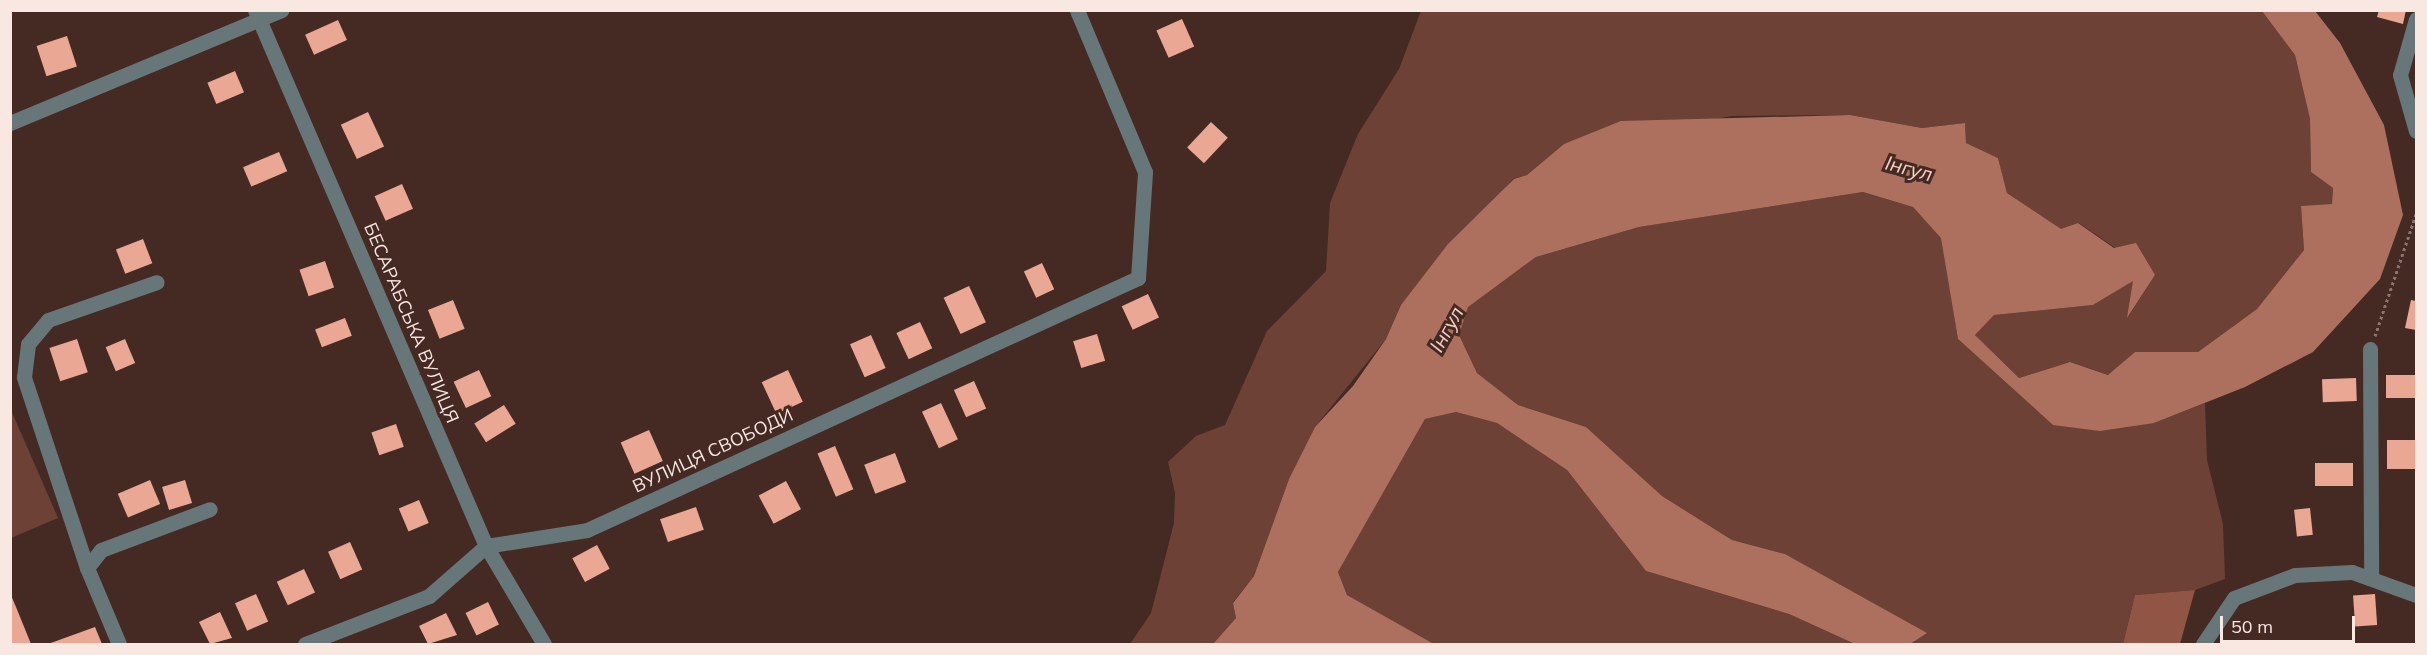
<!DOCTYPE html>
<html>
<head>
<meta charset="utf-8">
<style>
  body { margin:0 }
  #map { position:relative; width:2427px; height:655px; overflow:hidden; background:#452a23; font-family:Mulish,sans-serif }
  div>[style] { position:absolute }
  .green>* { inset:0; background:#6d4135 }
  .forest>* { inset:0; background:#915545 }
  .water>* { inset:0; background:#ae705e }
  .building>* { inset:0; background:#eaa794; transform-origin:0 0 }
  .path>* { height:3px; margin-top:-1.5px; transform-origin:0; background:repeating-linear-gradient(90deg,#8b746e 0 3px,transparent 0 6px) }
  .minor>* { height:15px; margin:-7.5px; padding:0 7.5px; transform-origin:7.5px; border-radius:7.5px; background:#677679 }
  span { translate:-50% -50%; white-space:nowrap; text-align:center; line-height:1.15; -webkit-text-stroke:6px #452a23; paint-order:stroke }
  .street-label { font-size:18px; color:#f9e7e2 }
  .water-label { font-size:20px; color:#f6cfc5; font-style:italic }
  .frame { position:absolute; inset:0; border:12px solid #f9e7e2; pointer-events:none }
  .scale { position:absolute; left:2220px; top:616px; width:135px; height:27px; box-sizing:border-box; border:3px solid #f9e7e2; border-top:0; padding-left:8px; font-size:18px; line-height:21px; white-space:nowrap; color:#f9e7e2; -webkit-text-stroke:4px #452a23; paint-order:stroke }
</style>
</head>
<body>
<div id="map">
  <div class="green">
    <i style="clip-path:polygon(1421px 11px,2262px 11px,2295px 55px,2310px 119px,2311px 172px,2333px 188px,2332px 205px,2301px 206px,2304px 250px,2257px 309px,2198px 352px,2135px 352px,2109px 375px,2070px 362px,2019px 378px,1975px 335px,1994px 315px,2093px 305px,2134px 280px,2128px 317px,2155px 275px,2079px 223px,2061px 230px,2007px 193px,1998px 158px,1966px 143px,1965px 123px,1922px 128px,1850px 115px,1732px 116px,1564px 144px,1527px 175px,1513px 179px,1401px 305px,1386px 339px,1315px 427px,1289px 479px,1254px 576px,1233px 602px,1236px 618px,1213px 644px,1130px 644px,1151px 613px,1174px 523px,1175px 493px,1168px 462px,1196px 436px,1225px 425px,1267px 331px,1326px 271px,1330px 203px,1358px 134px,1399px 69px)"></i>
    <i style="clip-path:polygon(1863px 192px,1913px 207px,1942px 238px,1958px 339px,2053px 425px,2154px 423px,2205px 403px,2207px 460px,2223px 524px,2225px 579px,2195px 590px,2135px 595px,2123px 644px,1910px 644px,1926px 633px,1785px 554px,1732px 540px,1662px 496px,1586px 427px,1518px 405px,1477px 373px,1459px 335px,1468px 306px,1536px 257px,1639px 227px)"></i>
    <i style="clip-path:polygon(11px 410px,58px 518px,11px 538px,10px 538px)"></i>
    <i style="clip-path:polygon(1456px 412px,1497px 423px,1567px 470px,1646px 571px,1789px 614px,1855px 644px,1434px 644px,1347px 595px,1338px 572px,1425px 419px)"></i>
  </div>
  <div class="forest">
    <i style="clip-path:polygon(2195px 590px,2180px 644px,2123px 644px,2135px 595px)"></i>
  </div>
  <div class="water">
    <i style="clip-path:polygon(2262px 11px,2315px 11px,2340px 43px,2384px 125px,2403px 215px,2380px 279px,2313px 352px,2245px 387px,2154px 423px,2100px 431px,2053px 425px,1958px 339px,1941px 238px,1913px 207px,1863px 192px,1639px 227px,1536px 257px,1468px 307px,1459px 335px,1477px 373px,1518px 405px,1586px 427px,1662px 496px,1732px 540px,1785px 554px,1927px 633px,1910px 644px,1855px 644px,1789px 614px,1646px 571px,1567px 470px,1497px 423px,1456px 412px,1425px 419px,1338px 572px,1347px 595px,1434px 644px,1213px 644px,1236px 618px,1233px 603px,1254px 576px,1289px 479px,1315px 427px,1353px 386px,1386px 339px,1401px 305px,1448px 244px,1514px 179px,1527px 175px,1564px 144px,1621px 121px,1850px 115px,1922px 128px,1965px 123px,1966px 143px,1998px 158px,2007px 193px,2061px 229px,2078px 223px,2114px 248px,2136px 243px,2155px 275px,2127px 318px,2133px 281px,2093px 305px,1994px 315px,1975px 335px,2019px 378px,2070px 362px,2108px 375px,2135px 352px,2198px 352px,2257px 309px,2304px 250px,2301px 206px,2332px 204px,2333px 188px,2311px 172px,2310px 119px,2295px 55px)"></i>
  </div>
  <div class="building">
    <i style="clip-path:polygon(2379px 10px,2406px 10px,2403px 24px,2377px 17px)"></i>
    <i style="left:1182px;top:19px;width:30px;height:28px;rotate:66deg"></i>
    <i style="left:338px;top:20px;width:22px;height:36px;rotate:66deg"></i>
    <i style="left:67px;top:36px;width:32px;height:32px;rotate:72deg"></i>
    <i style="left:235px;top:71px;width:23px;height:30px;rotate:67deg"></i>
    <i style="left:368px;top:112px;width:38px;height:30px;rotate:65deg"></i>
    <i style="left:1211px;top:122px;width:23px;height:35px;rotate:43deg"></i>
    <i style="left:279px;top:152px;width:21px;height:39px;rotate:67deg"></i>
    <i style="left:402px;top:184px;width:27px;height:30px;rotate:66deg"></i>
    <i style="left:143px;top:239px;width:26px;height:29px;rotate:69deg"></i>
    <i style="left:325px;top:261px;width:28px;height:27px;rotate:71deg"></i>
    <i style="left:1042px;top:263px;width:29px;height:20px;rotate:65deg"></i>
    <i style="left:969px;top:286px;width:40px;height:28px;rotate:65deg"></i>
    <i style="left:1148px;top:294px;width:26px;height:29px;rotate:65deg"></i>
    <i style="left:453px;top:300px;width:31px;height:27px;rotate:68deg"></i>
    <i style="clip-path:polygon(2411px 300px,2416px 301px,2416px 330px,2405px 328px)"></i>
    <i style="left:345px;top:318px;width:19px;height:32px;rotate:69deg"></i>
    <i style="left:920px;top:322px;width:29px;height:26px;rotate:65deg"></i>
    <i style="left:1097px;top:334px;width:28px;height:25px;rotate:73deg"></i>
    <i style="left:871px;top:335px;width:36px;height:23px;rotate:66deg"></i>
    <i style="left:77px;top:339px;width:35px;height:29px;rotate:72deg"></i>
    <i style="left:125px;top:339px;width:26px;height:21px;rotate:67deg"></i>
    <i style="left:479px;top:370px;width:29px;height:28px;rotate:65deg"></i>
    <i style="left:788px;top:370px;width:35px;height:29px;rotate:65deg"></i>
    <i style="left:2386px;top:375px;width:30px;height:23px"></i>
    <i style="left:2356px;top:378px;width:23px;height:34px;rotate:88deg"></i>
    <i style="left:974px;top:381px;width:30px;height:22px;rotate:66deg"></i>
    <i style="left:941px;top:403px;width:40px;height:21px;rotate:65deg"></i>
    <i style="left:504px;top:405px;width:22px;height:35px;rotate:58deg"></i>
    <i style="left:396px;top:424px;width:24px;height:26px;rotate:71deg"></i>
    <i style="left:649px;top:430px;width:34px;height:31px;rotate:66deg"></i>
    <i style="left:2387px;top:440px;width:29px;height:29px"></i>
    <i style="left:835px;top:446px;width:47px;height:19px;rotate:67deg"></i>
    <i style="left:895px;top:453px;width:31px;height:33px;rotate:69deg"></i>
    <i style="left:2315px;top:463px;width:38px;height:23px"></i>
    <i style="left:150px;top:480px;width:26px;height:35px;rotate:67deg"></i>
    <i style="left:185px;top:480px;width:24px;height:24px;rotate:73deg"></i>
    <i style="left:786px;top:481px;width:32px;height:31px;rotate:62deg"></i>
    <i style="left:419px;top:500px;width:25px;height:22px;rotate:67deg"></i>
    <i style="left:696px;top:507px;width:24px;height:38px;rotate:71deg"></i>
    <i style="left:2310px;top:508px;width:27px;height:16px;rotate:84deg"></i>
    <i style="left:350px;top:542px;width:30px;height:24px;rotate:66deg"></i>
    <i style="left:597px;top:545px;width:27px;height:28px;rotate:62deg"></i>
    <i style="left:304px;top:569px;width:26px;height:30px;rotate:65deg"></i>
    <i style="clip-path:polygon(10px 593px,16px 607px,31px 644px,10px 644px)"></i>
    <i style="left:256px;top:594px;width:30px;height:23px;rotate:66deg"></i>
    <i style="left:2375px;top:594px;width:31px;height:22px;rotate:86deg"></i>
    <i style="left:488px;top:602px;width:25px;height:25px;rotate:64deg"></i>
    <i style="clip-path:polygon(220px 612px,232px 638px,210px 644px,199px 622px)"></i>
    <i style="clip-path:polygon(446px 613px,457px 635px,428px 644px,419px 626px)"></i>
    <i style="clip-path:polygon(95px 627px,102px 644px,48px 644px)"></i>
  </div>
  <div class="path">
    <i style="left:2375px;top:336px;width:129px;rotate:-71.4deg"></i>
  </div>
  <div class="minor">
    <i style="left:255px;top:10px;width:584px;rotate:66.69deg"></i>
    <i style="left:486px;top:546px;width:114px;rotate:59.4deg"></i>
    <i style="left:2416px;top:19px;width:58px;rotate:105.9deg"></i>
    <i style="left:2400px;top:75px;width:58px;rotate:74.1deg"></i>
    <i style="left:10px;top:123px;width:294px;rotate:-22.6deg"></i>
    <i style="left:2370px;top:349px;width:228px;rotate:89.7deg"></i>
    <i style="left:87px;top:568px;width:23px;rotate:-52deg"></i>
    <i style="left:101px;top:550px;width:116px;rotate:-20.6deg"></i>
    <i style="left:119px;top:644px;width:82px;rotate:-112.8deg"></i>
    <i style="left:87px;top:568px;width:201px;rotate:-108.3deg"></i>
    <i style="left:24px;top:377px;width:33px;rotate:-83deg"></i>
    <i style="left:28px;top:344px;width:31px;rotate:-50deg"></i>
    <i style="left:48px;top:320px;width:115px;rotate:-19.2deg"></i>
    <i style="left:305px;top:644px;width:133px;rotate:-21.2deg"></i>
    <i style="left:429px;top:596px;width:76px;rotate:-41.3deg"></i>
    <i style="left:486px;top:546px;width:102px;rotate:-9deg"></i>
    <i style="left:587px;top:530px;width:606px;rotate:-24.58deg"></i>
    <i style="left:1138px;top:278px;width:106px;rotate:-86.2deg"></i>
    <i style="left:1145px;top:172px;width:176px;rotate:-112.8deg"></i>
    <i style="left:2203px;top:644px;width:55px;rotate:-56deg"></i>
    <i style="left:2234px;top:598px;width:65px;rotate:-20.7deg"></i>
    <i style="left:2295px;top:575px;width:57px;rotate:-3deg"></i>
    <i style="left:2352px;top:572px;width:68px;rotate:19.8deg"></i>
  </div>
  <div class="street-label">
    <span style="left:411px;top:323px;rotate:67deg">БЕСАРАБСЬКА ВУЛИЦЯ</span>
    <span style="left:713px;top:451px;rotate:-25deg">ВУЛИЦЯ СВОБОДИ</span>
  </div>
  <div class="water-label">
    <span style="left:1909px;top:168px;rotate:15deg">Інгул</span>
    <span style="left:1446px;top:329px;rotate:-61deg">Інгул</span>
  </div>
  <div class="frame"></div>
  <div class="scale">50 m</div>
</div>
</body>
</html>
